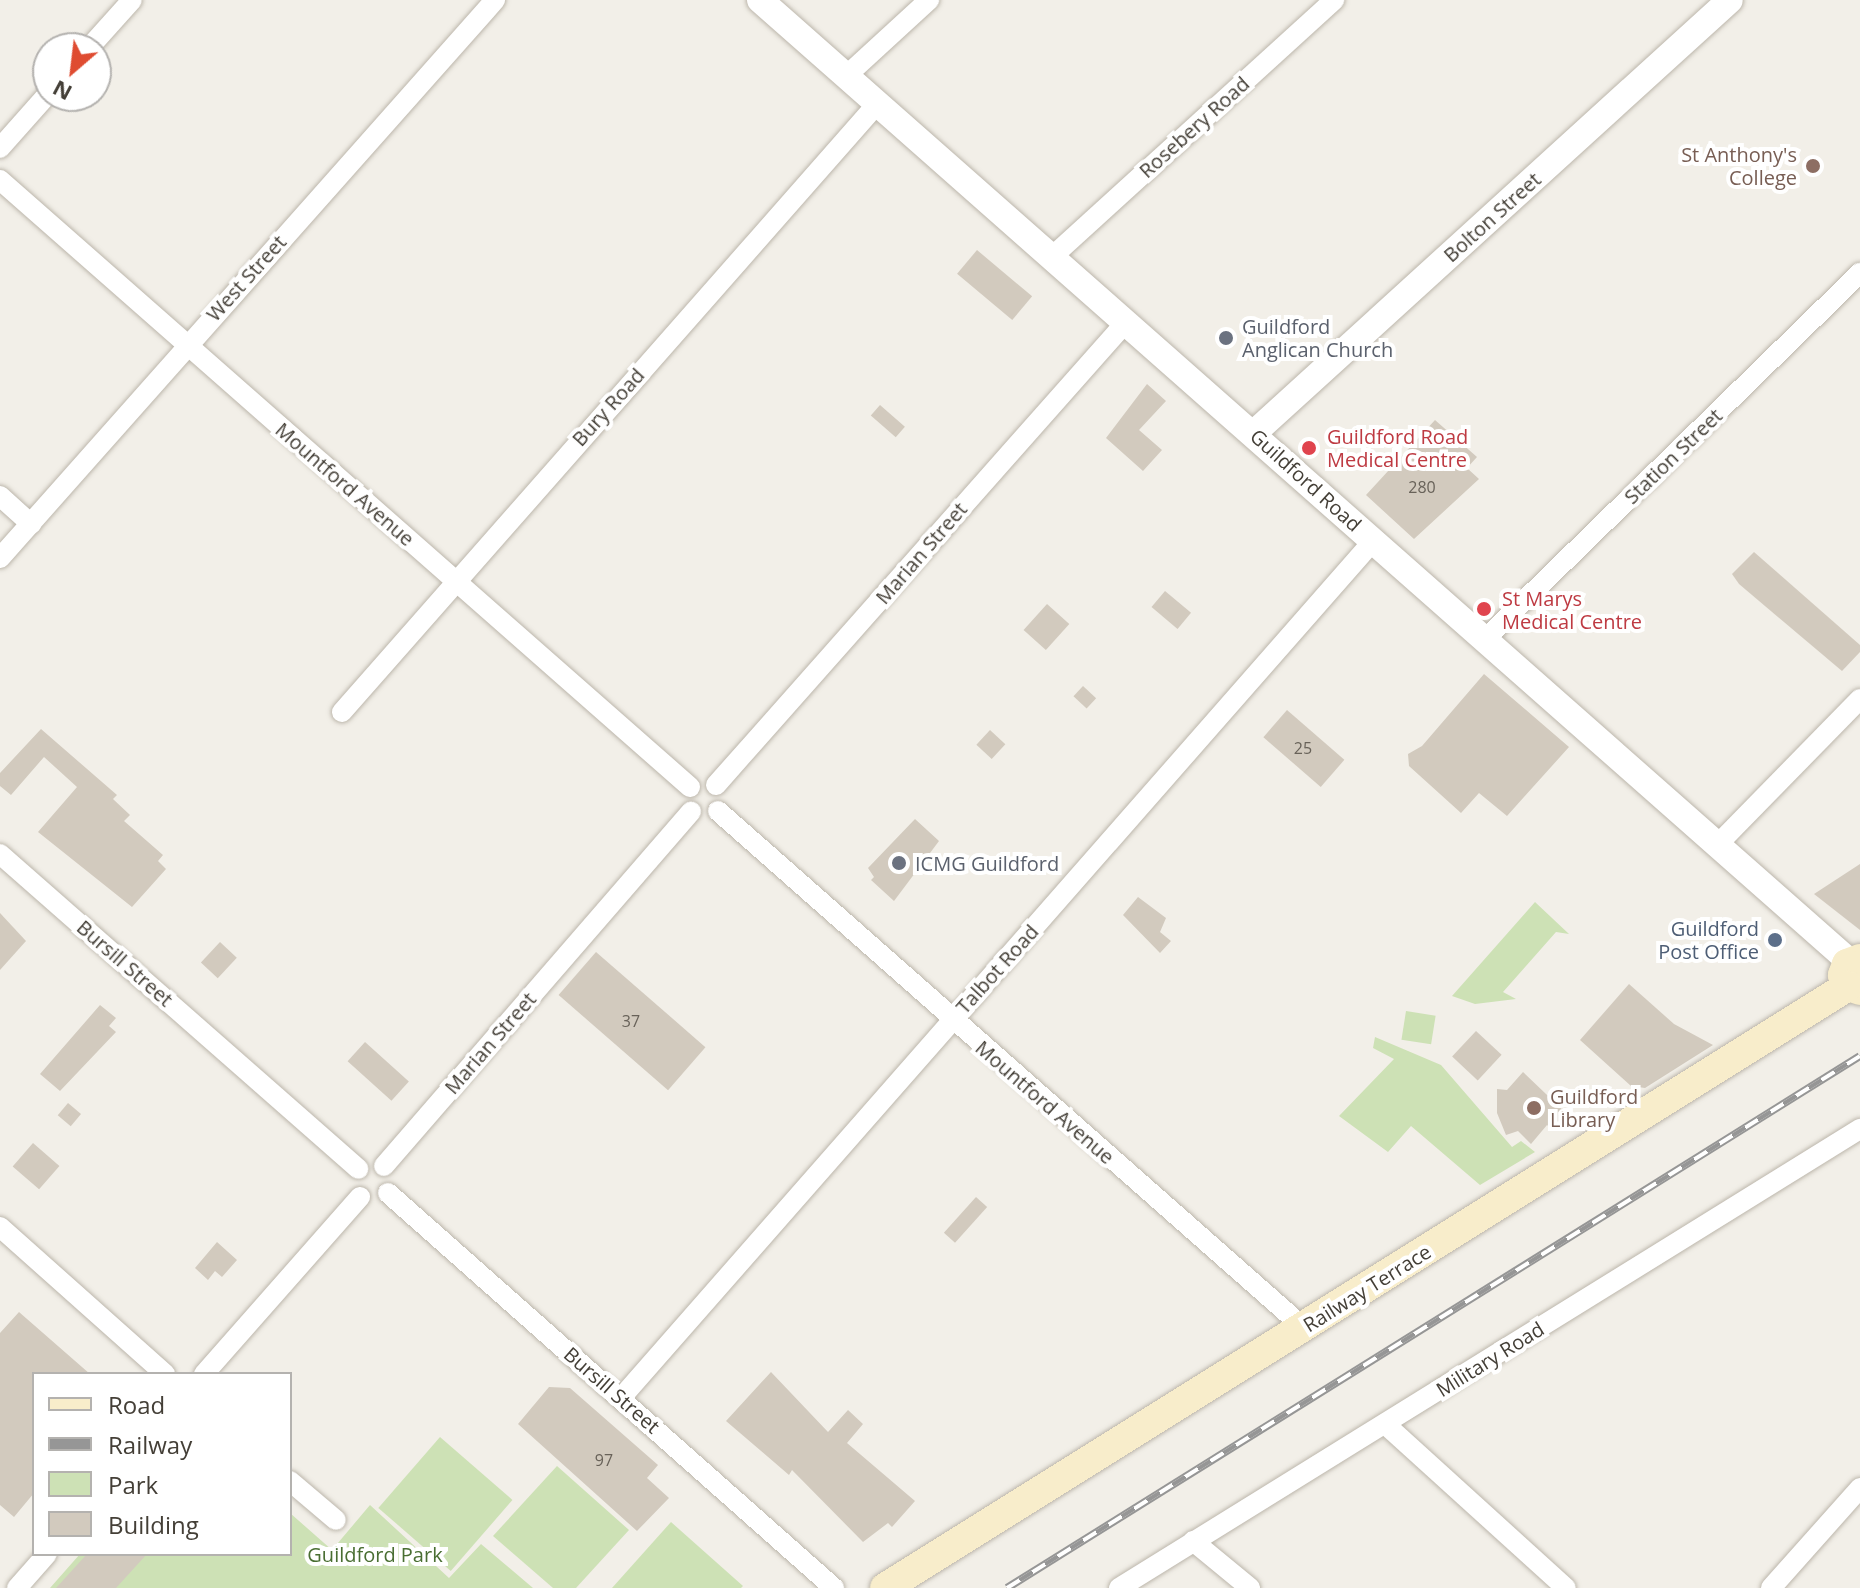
<!DOCTYPE html>
<html>
<head>
<meta charset="utf-8">
<style>
  body { margin:0 }
  #map { position:relative; width:1860px; height:1588px; overflow:hidden; background:#f2efe8; font-family:"Open Sans",sans-serif }
  div>[style] { position:absolute }
  .green>* { inset:0; background:#cde1b5; transform-origin:0 0 }
  .building>* { inset:0; background:#d2cabe; transform-origin:0 0 }
  .roads { filter:drop-shadow(0 0 2px #bcb6ab) drop-shadow(0 0 2px #bcb6ab) }
  .minor>* { height:20px; margin:-10px; padding:0 10px; transform-origin:10px; border-radius:10px; background:#fff }
  .tertiary>* { height:26px; margin:-13px; padding:0 13px; transform-origin:13px; border-radius:13px; background:#fff }
  .secondary>* { height:30px; margin:-15px; padding:0 15px; transform-origin:15px; border-radius:15px; background:#f8edcb }
  .rail>* { height:8px; margin-top:-4px; transform-origin:0; background:repeating-linear-gradient(90deg,#fff 0 15px,#969696 0 30px); box-sizing:border-box; border-block:2px solid #969696 }
  .dots>* { width:22px; height:22px; translate:-50% -50%; box-sizing:border-box; border:4px solid #fff; border-radius:50% }
  span { translate:-50% -50%; white-space:nowrap; text-align:center; line-height:1.15; -webkit-text-stroke:8px #fff; paint-order:stroke }
  .number-label { font-size:16px; color:#686259 }
  .number-label span { -webkit-text-stroke-width:0 }
  .street-label { font-size:20px; color:#443f37 }
  .education-label { font-size:20px; color:#785e54 }
  .right { translate:-100% -50%; text-align:right }
  .left { translate:0 -50%; text-align:left }
  .worship-label { font-size:20px; color:#5b616d }
  .health-label { font-size:20px; color:#be3a42 }
  .service-label { font-size:20px; color:#4e5e75 }
  .park-label { font-size:20px; color:#496e32 }
  .legend { position:absolute; left:32px; top:1372px; width:260px; height:184px; box-sizing:border-box; background:#fff; border:2px solid #b4b2af; margin:0; padding:10px 14px; list-style:none; font-size:24px; color:#443f37 }
  .legend li { display:flex; align-items:center; gap:16px; height:40px }
  .legend b { width:40px; border:2px solid #b4b2af }
  .north { position:absolute; left:32px; top:32px; width:80px; height:80px; box-sizing:border-box; background:#fff; border:2px solid #b4b2af; border-radius:50%; rotate:208deg; font-size:22px; font-weight:700; line-height:32px; text-align:center; color:#443f37 }
  .north::after { content:''; display:block; margin:auto; width:28px; height:36px; background:#df4c31; clip-path:polygon(50% 0,100% 100%,50% 72%,0 100%) }
</style>
</head>
<body>
<div id="map">
  <div class="green">
    <i style="clip-path:polygon(1535px 902px,1569px 934px,1556px 932px,1503px 992px,1516px 999px,1475px 1004px,1452px 996px)"></i>
    <i style="left:1406px;top:1011px;width:30px;height:29px;rotate:9deg"></i>
    <i style="clip-path:polygon(1375px 1037px,1441px 1065px,1512px 1147px,1521px 1141px,1535px 1152px,1480px 1185px,1411px 1126px,1388px 1152px,1339px 1116px,1394px 1059px,1373px 1048px)"></i>
    <i style="left:440px;top:1437px;width:96px;height:94px;rotate:41deg"></i>
    <i style="clip-path:polygon(557px 1466px,629px 1530px,576px 1588px,553px 1588px,493px 1536px)"></i>
    <i style="clip-path:polygon(370px 1505px,449px 1578px,481px 1544px,533px 1588px,50px 1588px,80px 1554px,290px 1554px,290px 1513px,332px 1550px)"></i>
    <i style="clip-path:polygon(671px 1522px,743px 1586px,741px 1588px,612px 1588px)"></i>
  </div>
  <div class="building">
    <i style="left:977px;top:250px;width:72px;height:31px;rotate:40deg"></i>
    <i style="clip-path:polygon(1147px 384px,1166px 401px,1139px 430px,1162px 450px,1143px 471px,1106px 438px)"></i>
    <i style="left:880px;top:405px;width:33px;height:14px;rotate:41deg"></i>
    <i style="clip-path:polygon(1435px 420px,1477px 457px,1467px 468px,1479px 479px,1414px 539px,1366px 495px)"></i>
    <i style="clip-path:polygon(1754px 552px,1860px 645px,1860px 652px,1842px 671px,1739px 584px,1732px 574px)"></i>
    <i style="left:1165px;top:591px;width:34px;height:21px;rotate:40deg"></i>
    <i style="left:1047px;top:604px;width:30px;height:35px;rotate:42deg"></i>
    <i style="clip-path:polygon(1484px 674px,1569px 747px,1507px 816px,1479px 793px,1461px 813px,1409px 766px,1408px 754px,1422px 746px)"></i>
    <i style="left:1083px;top:686px;width:18px;height:14px;rotate:43deg"></i>
    <i style="left:1287px;top:710px;width:76px;height:36px;rotate:41deg"></i>
    <i style="clip-path:polygon(41px 729px,117px 795px,113px 799px,130px 815px,124px 821px,163px 855px,158px 861px,166px 869px,132px 907px,38px 832px,77px 787px,44px 757px,11px 795px,0 786px,0 773px)"></i>
    <i style="left:990px;top:730px;width:21px;height:20px;rotate:43deg"></i>
    <i style="clip-path:polygon(915px 819px,939px 841px,894px 901px,871px 880px,874px 877px,868px 868px)"></i>
    <i style="clip-path:polygon(1860px 864px,1860px 930px,1814px 894px)"></i>
    <i style="clip-path:polygon(1138px 897px,1166px 918px,1160px 932px,1171px 941px,1160px 953px,1123px 915px)"></i>
    <i style="clip-path:polygon(0 913px,26px 941px,0 970px)"></i>
    <i style="left:220px;top:942px;width:23px;height:28px;rotate:43deg"></i>
    <i style="left:596px;top:952px;width:145px;height:57px;rotate:41deg"></i>
    <i style="clip-path:polygon(1629px 984px,1674px 1024px,1713px 1045px,1645px 1088px,1631px 1086px,1580px 1040px)"></i>
    <i style="clip-path:polygon(100px 1005px,116px 1018px,109px 1026px,116px 1032px,60px 1091px,40px 1074px)"></i>
    <i style="left:1476px;top:1031px;width:35px;height:35px;rotate:43deg"></i>
    <i style="left:365px;top:1042px;width:59px;height:26px;rotate:42deg"></i>
    <i style="clip-path:polygon(1523px 1072px,1568px 1115px,1553px 1130px,1547px 1125px,1531px 1144px,1518px 1131px,1506px 1135px,1497px 1113px,1497px 1089px,1507px 1090px)"></i>
    <i style="left:68px;top:1103px;width:17px;height:16px;rotate:40deg"></i>
    <i style="left:33px;top:1143px;width:35px;height:31px;rotate:41deg"></i>
    <i style="left:976px;top:1197px;width:15px;height:48px;rotate:42deg"></i>
    <i style="clip-path:polygon(217px 1242px,237px 1260px,222px 1277px,215px 1271px,208px 1280px,195px 1268px)"></i>
    <i style="clip-path:polygon(19px 1312px,90px 1374px,34px 1374px,34px 1493px,14px 1517px,0 1505px,0 1333px)"></i>
    <i style="clip-path:polygon(771px 1372px,828px 1432px,848px 1410px,863px 1424px,847px 1443px,915px 1501px,892px 1527px,888px 1523px,863px 1542px,792px 1470px,789px 1475px,726px 1421px)"></i>
    <i style="clip-path:polygon(549px 1387px,570px 1388px,658px 1465px,647px 1478px,669px 1498px,637px 1531px,518px 1424px)"></i>
    <i style="clip-path:polygon(87px 1554px,147px 1554px,116px 1588px,56px 1588px)"></i>
  </div>
  <div class="roads">
    <div class="minor">
      <i style="left:89px;top:48px;width:64px;rotate:-48.1deg"></i>
      <i style="left:846px;top:76px;width:113px;rotate:-42.5deg"></i>
      <i style="left:0;top:148px;width:72px;rotate:-48.4deg"></i>
      <i style="left:0;top:180px;width:919px;rotate:41.34deg"></i>
      <i style="left:1054px;top:255px;width:379px;rotate:-42.3deg"></i>
      <i style="left:0;top:496px;width:42px;rotate:42.1deg"></i>
      <i style="left:0;top:558px;width:746px;rotate:-48.42deg"></i>
      <i style="left:1486px;top:638px;width:523px;rotate:-44.3deg"></i>
      <i style="left:342px;top:712px;width:810px;rotate:-48.65deg"></i>
      <i style="left:716px;top:785px;width:620px;rotate:-48.47deg"></i>
      <i style="left:718px;top:811px;width:780px;rotate:41.41deg"></i>
      <i style="left:1718px;top:844px;width:203px;rotate:-45.6deg"></i>
      <i style="left:0;top:854px;width:477px;rotate:41.3deg"></i>
      <i style="left:384px;top:1166px;width:469px;rotate:-49.1deg"></i>
      <i style="left:388px;top:1193px;width:596px;rotate:41.53deg"></i>
      <i style="left:0;top:1227px;width:221px;rotate:41.7deg"></i>
      <i style="left:204px;top:1374px;width:236px;rotate:-48.6deg"></i>
      <i style="left:621px;top:1398px;width:1142px;rotate:-48.73deg"></i>
      <i style="left:1385px;top:1424px;width:244px;rotate:42.2deg"></i>
      <i style="left:290px;top:1481px;width:60px;rotate:40.3deg"></i>
      <i style="left:1193px;top:1541px;width:74px;rotate:39.5deg"></i>
      <i style="left:17px;top:1588px;width:45px;rotate:-48.6deg"></i>
      <i style="left:1119px;top:1588px;width:872px;rotate:-31.78deg"></i>
      <i style="left:1771px;top:1588px;width:134px;rotate:-48.3deg"></i>
    </div>
    <div class="tertiary">
      <i style="left:760px;top:0;width:1454px;rotate:41.43deg"></i>
      <i style="left:1254px;top:433px;width:643px;rotate:-42.29deg"></i>
    </div>
    <div class="secondary">
      <i style="left:1860px;top:959px;width:14px;rotate:159deg"></i>
      <i style="left:1847px;top:964px;width:12px;rotate:110deg"></i>
      <i style="left:1843px;top:975px;width:12px;rotate:66deg"></i>
      <i style="left:1848px;top:986px;width:13px;rotate:18deg"></i>
      <i style="left:885px;top:1588px;width:1136px;rotate:-32.01deg"></i>
    </div>
  </div>
  <div class="rail">
    <i style="left:1007px;top:1588px;width:1005px;rotate:-31.95deg"></i>
  </div>
  <div class="dots">
    <i style="left:1813px;top:166px;background:#8d6e63"></i>
    <i style="left:1226px;top:338px;background:#6b7280"></i>
    <i style="left:1309px;top:448px;background:#e0444e"></i>
    <i style="left:1484px;top:609px;background:#e0444e"></i>
    <i style="left:899px;top:863px;background:#6b7280"></i>
    <i style="left:1775px;top:940px;background:#5c6f8a"></i>
    <i style="left:1534px;top:1108px;background:#8d6e63"></i>
  </div>
  <div class="number-label">
    <span style="left:1422px;top:487px">280</span>
    <span style="left:1303px;top:748px">25</span>
    <span style="left:631px;top:1021px">37</span>
    <span style="left:604px;top:1460px">97</span>
  </div>
  <div class="street-label">
    <span style="left:1194px;top:127px;rotate:-42deg">Rosebery Road</span>
    <span style="left:1492px;top:217px;rotate:-42deg">Bolton Street</span>
    <span style="left:246px;top:278px;rotate:-48deg">West Street</span>
    <span style="left:608px;top:407px;rotate:-48deg">Bury Road</span>
    <span style="left:1673px;top:456px;rotate:-44deg">Station Street</span>
    <span style="left:1306px;top:480px;rotate:42deg">Guildford Road</span>
    <span style="left:345px;top:484px;rotate:41deg">Mountford Avenue</span>
    <span style="left:921px;top:553px;rotate:-49deg">Marian Street</span>
    <span style="left:125px;top:963px;rotate:41deg">Bursill Street</span>
    <span style="left:997px;top:969px;rotate:-48deg">Talbot Road</span>
    <span style="left:490px;top:1043px;rotate:-49deg">Marian Street</span>
    <span style="left:1045px;top:1102px;rotate:41deg">Mountford Avenue</span>
    <span style="left:1367px;top:1288px;rotate:-32deg">Railway Terrace</span>
    <span style="left:1490px;top:1359px;rotate:-32deg">Military Road</span>
    <span style="left:612px;top:1390px;rotate:41deg">Bursill Street</span>
  </div>
  <div class="education-label">
    <span class="right" style="left:1797px;top:166px">St Anthony's<br>College</span>
    <span class="left" style="left:1550px;top:1108px">Guildford<br>Library</span>
  </div>
  <div class="worship-label">
    <span class="left" style="left:1242px;top:338px">Guildford<br>Anglican Church</span>
    <span class="left" style="left:915px;top:863px">ICMG Guildford</span>
  </div>
  <div class="health-label">
    <span class="left" style="left:1327px;top:448px">Guildford Road<br>Medical Centre</span>
    <span class="left" style="left:1502px;top:610px">St Marys<br>Medical Centre</span>
  </div>
  <div class="service-label">
    <span class="right" style="left:1759px;top:940px">Guildford<br>Post Office</span>
  </div>
  <div class="park-label">
    <span style="left:375px;top:1554px">Guildford Park</span>
  </div>
  <ul class="legend">
  <li><b style="height:10px;background:#f8edcb"></b>Road</li>
  <li><b style="height:10px;background:#969696"></b>Railway</li>
  <li><b style="height:22px;background:#cde1b5"></b>Park</li>
  <li><b style="height:22px;background:#d2cabe"></b>Building</li>
  </ul>
  <div class="north">N</div>
</div>
</body>
</html>
